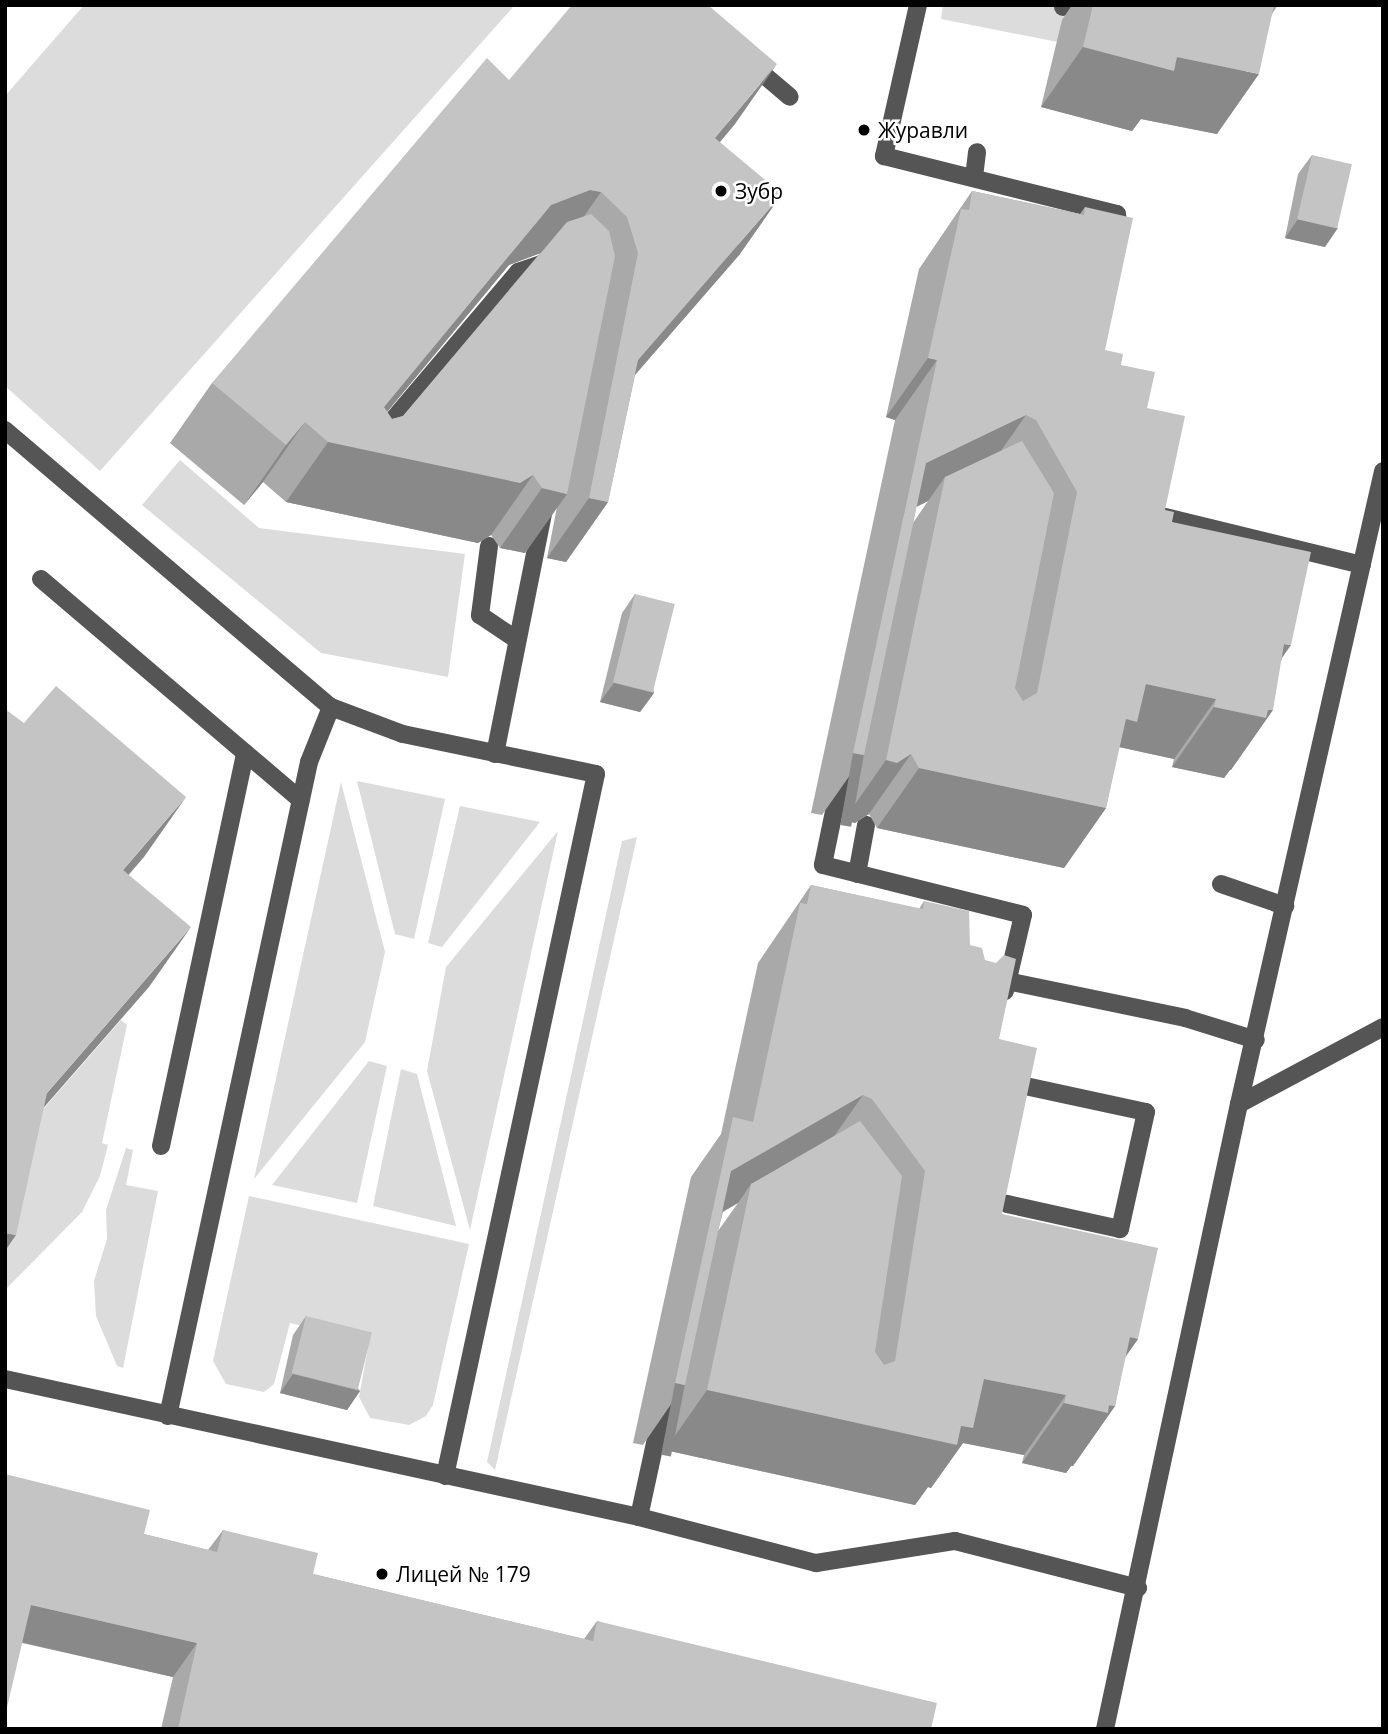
<!DOCTYPE html>
<html>
<head>
<meta charset="utf-8">
<style>
  body { margin:0 }
  #map { position:relative; width:1388px; height:1734px; overflow:hidden; background:#fff; font-family:"Open Sans",sans-serif }
  div>[style] { position:absolute }
  .green>* { inset:0; background:#dcdcdc }
  .minor>* { height:18px; margin:-9px; padding:0 9px; transform-origin:9px; border-radius:9px; background:#555 }
  .wall>* { inset:0; background:#a9a9a9 }
  .shaded-wall>* { inset:0; background:#898989; transform-origin:0 0 }
  .building>* { inset:0; background:#c4c4c4; transform-origin:0 0 }
  .dots>* { width:19px; height:19px; translate:-50% -50%; box-sizing:border-box; border:4px solid #fff; border-radius:50% }
  span { translate:-50% -50%; white-space:nowrap; text-align:center; line-height:1.15; -webkit-text-stroke:5px #fff; paint-order:stroke }
  .poi-label { font-size:21px; color:#000 }
  .left { translate:0 -50%; text-align:left }
  .frame { position:absolute; inset:0; border:7px solid #000; pointer-events:none }
</style>
</head>
<body>
<div id="map">
  <div class="green">
    <i style="clip-path:polygon(84px 5px,515px 5px,100px 471px,5px 386px,5px 96px)"></i>
    <i style="clip-path:polygon(943px 5px,1075px 5px,1068px 44px,941px 19px)"></i>
    <i style="clip-path:polygon(180px 460px,259px 528px,465px 554px,448px 677px,321px 653px,142px 505px)"></i>
    <i style="clip-path:polygon(357px 781px,445px 799px,414px 939px,395px 934px)"></i>
    <i style="clip-path:polygon(341px 782px,385px 952px,365px 1042px,254px 1179px)"></i>
    <i style="clip-path:polygon(460px 806px,540px 822px,442px 947px,428px 943px)"></i>
    <i style="clip-path:polygon(558px 831px,470px 1230px,427px 1071px,446px 967px)"></i>
    <i style="clip-path:polygon(637px 837px,495px 1470px,487px 1462px,622px 841px)"></i>
    <i style="clip-path:polygon(121px 1020px,127px 1025px,102px 1143px,108px 1145px,100px 1176px,82px 1212px,5px 1290px,5px 1153px)"></i>
    <i style="clip-path:polygon(369px 1061px,387px 1066px,357px 1203px,272px 1185px)"></i>
    <i style="clip-path:polygon(401px 1069px,417px 1074px,456px 1226px,373px 1206px)"></i>
    <i style="clip-path:polygon(126px 1148px,133px 1150px,126px 1185px,158px 1191px,123px 1368px,117px 1366px,96px 1316px,94px 1281px,107px 1239px,106px 1210px)"></i>
    <i style="clip-path:polygon(249px 1196px,469px 1244px,433px 1405px,426px 1416px,409px 1425px,370px 1418px,359px 1397px,369px 1342px,290px 1323px,274px 1384px,264px 1392px,226px 1384px,213px 1361px)"></i>
  </div>
  <div class="minor">
    <i style="left:918px;top:5px;width:155px;rotate:102.7deg"></i>
    <i style="left:884px;top:156px;width:240px;rotate:14deg"></i>
    <i style="left:1117px;top:214px;width:19px;rotate:84deg"></i>
    <i style="left:1063px;top:7px;width:2px;rotate:-90deg"></i>
    <i style="left:750px;top:63px;width:52px;rotate:40.4deg"></i>
    <i style="left:974px;top:177px;width:25px;rotate:-83deg"></i>
    <i style="left:5px;top:430px;width:428px;rotate:40.4deg"></i>
    <i style="left:331px;top:707px;width:77px;rotate:20.6deg"></i>
    <i style="left:403px;top:734px;width:197px;rotate:11.7deg"></i>
    <i style="left:596px;top:774px;width:718px;rotate:102.14deg"></i>
    <i style="left:380px;top:435px;width:214px;rotate:-49.7deg"></i>
    <i style="left:518px;top:272px;width:31px;rotate:-19deg"></i>
    <i style="left:1153px;top:514px;width:215px;rotate:13.7deg"></i>
    <i style="left:489px;top:546px;width:70px;rotate:97.4deg"></i>
    <i style="left:480px;top:615px;width:45px;rotate:34deg"></i>
    <i style="left:41px;top:579px;width:341px;rotate:40.4deg"></i>
    <i style="left:495px;top:754px;width:250px;rotate:-78.7deg"></i>
    <i style="left:843px;top:768px;width:99px;rotate:101.7deg"></i>
    <i style="left:823px;top:865px;width:206px;rotate:14deg"></i>
    <i style="left:1023px;top:915px;width:66px;rotate:103.2deg"></i>
    <i style="left:857px;top:874px;width:50px;rotate:-79.6deg"></i>
    <i style="left:1221px;top:884px;width:68px;rotate:19deg"></i>
    <i style="left:1005px;top:991px;width:10px;rotate:-79deg"></i>
    <i style="left:1007px;top:981px;width:182px;rotate:11.7deg"></i>
    <i style="left:1185px;top:1018px;width:74px;rotate:17.2deg"></i>
    <i style="left:1007px;top:1082px;width:142px;rotate:12.2deg"></i>
    <i style="left:1146px;top:1112px;width:120px;rotate:102.5deg"></i>
    <i style="left:1120px;top:1229px;width:116px;rotate:-167.5deg"></i>
    <i style="left:1239px;top:1104px;width:163px;rotate:-28.1deg"></i>
    <i style="left:161px;top:1146px;width:402px;rotate:-77.9deg"></i>
    <i style="left:5px;top:1379px;width:649px;rotate:12.28deg"></i>
    <i style="left:639px;top:1517px;width:183px;rotate:14.6deg"></i>
    <i style="left:816px;top:1563px;width:141px;rotate:-9deg"></i>
    <i style="left:955px;top:1541px;width:189px;rotate:14.4deg"></i>
    <i style="left:168px;top:1416px;width:669px;rotate:-77.83deg"></i>
    <i style="left:309px;top:762px;width:59px;rotate:-68.2deg"></i>
    <i style="left:639px;top:1517px;width:123px;rotate:-77.8deg"></i>
    <i style="left:1105px;top:1729px;width:639px;rotate:-77.9deg"></i>
    <i style="left:1239px;top:1104px;width:649px;rotate:-77.18deg"></i>
  </div>
  <div class="wall">
    <i style="clip-path:polygon(1072px 5px,1278px 5px,1272px 14px,1217px 134px,1141px 119px,1132px 131px,1041px 107px,1062px 20px)"></i>
    <i style="clip-path:polygon(evenodd,509px 80px,735px 124px,720px 142px,740px 254px,635px 375px,608px 502px,566px 562px,547px 558px,557px 507px,525px 553px,500px 548px,491px 535px,478px 543px,286px 502px,263px 482px,244px 505px,170px 443px,212px 383px,509px 80px,540px 253px,403px 416px,392px 419px,387px 412px,509px 265px,540px 253px)"></i>
    <i style="clip-path:polygon(1312px 155px,1325px 247px,1285px 238px,1298px 174px)"></i>
    <i style="clip-path:polygon(evenodd,972px 191px,1080px 214px,1085px 207px,1105px 350px,1121px 365px,1147px 408px,1165px 510px,1172px 522px,1282px 659px,1231px 770px,1230px 770px,1224px 778px,1172px 767px,1174px 759px,1119px 747px,1106px 808px,1064px 868px,877px 828px,869px 814px,855px 823px,844px 820px,855px 768px,822px 815px,811px 813px,895px 420px,886px 417px,919px 269px,972px 191px,928px 501px,913px 523px,916px 507px,928px 501px)"></i>
    <i style="clip-path:polygon(635px 594px,654px 693px,640px 712px,600px 702px,622px 613px)"></i>
    <i style="clip-path:polygon(evenodd,811px 885px,919px 909px,924px 901px,970px 945px,999px 1039px,1002px 1214px,1138px 1339px,1125px 1357px,1115px 1406px,1073px 1466px,1071px 1466px,1066px 1473px,1022px 1463px,1024px 1455px,963px 1443px,931px 1488px,928px 1487px,915px 1505px,665px 1450px,676px 1397px,643px 1445px,633px 1443px,691px 1177px,721px 1134px,758px 963px,811px 885px,738px 1203px,718px 1231px,723px 1212px,738px 1203px)"></i>
    <i style="clip-path:polygon(306px 1316px,360px 1391px,347px 1410px,280px 1393px,293px 1335px)"></i>
    <i style="clip-path:polygon(5px 1474px,144px 1534px,208px 1550px,223px 1530px,313px 1574px,584px 1639px,597px 1621px,931px 1729px,161px 1729px,173px 1677px,22px 1643px)"></i>
  </div>
  <div class="shaded-wall">
    <i style="clip-path:polygon(1083px 47px,1177px 57px,1259px 74px,1217px 134px,1141px 119px,1132px 131px,1041px 107px)"></i>
    <i style="clip-path:polygon(777px 64px,735px 124px,673px 197px,715px 138px)"></i>
    <i style="clip-path:polygon(590px 190px,601px 192px,559px 252px,549px 250px,509px 265px,357px 448px,533px 475px,491px 535px,478px 543px,286px 502px,328px 442px,384px 407px,551px 205px)"></i>
    <i style="clip-path:polygon(782px 194px,740px 254px,607px 407px,638px 360px)"></i>
    <i style="clip-path:polygon(1298px 219px,1338px 228px,1325px 247px,1285px 238px)"></i>
    <i style="clip-path:polygon(928px 358px,937px 360px,895px 420px,886px 417px)"></i>
    <i style="clip-path:polygon(1026px 415px,984px 475px,945px 477px,928px 501px,904px 513px,926px 463px)"></i>
    <i style="clip-path:polygon(305px 422px,263px 482px,244px 505px,286px 445px)"></i>
    <i style="clip-path:polygon(542px 488px,567px 494px,525px 553px,500px 548px)"></i>
    <i style="clip-path:polygon(589px 498px,608px 502px,566px 562px,547px 558px)"></i>
    <i style="clip-path:polygon(1284px 644px,1291px 645px,1249px 705px)"></i>
    <i style="clip-path:polygon(614px 683px,654px 693px,640px 712px,600px 702px)"></i>
    <i style="clip-path:polygon(1146px 684px,1216px 699px,1174px 759px,1119px 747px,1084px 779px)"></i>
    <i style="clip-path:polygon(1214px 707px,1273px 710px,1231px 770px,1230px 770px,1224px 778px,1172px 767px)"></i>
    <i style="left:853px;top:753px;width:11px;height:73px;rotate:10deg"></i>
    <i style="clip-path:polygon(911px 754px,869px 814px,855px 823px,844px 820px,886px 760px)"></i>
    <i style="clip-path:polygon(919px 768px,1106px 808px,1064px 868px,877px 828px)"></i>
    <i style="clip-path:polygon(186px 797px,144px 857px,81px 930px,123px 870px)"></i>
    <i style="clip-path:polygon(191px 927px,149px 987px,5px 1152px,47px 1093px)"></i>
    <i style="clip-path:polygon(863px 1095px,821px 1155px,751px 1184px,738px 1203px,711px 1218px,731px 1171px)"></i>
    <i style="clip-path:polygon(5px 1233px,16px 1235px,5px 1251px)"></i>
    <i style="clip-path:polygon(1130px 1337px,1138px 1339px,1096px 1399px)"></i>
    <i style="clip-path:polygon(293px 1374px,360px 1391px,347px 1410px,280px 1393px)"></i>
    <i style="clip-path:polygon(984px 1379px,1066px 1395px,1024px 1455px,963px 1443px,931px 1488px,928px 1487px,915px 1505px,665px 1450px,707px 1390px)"></i>
    <i style="left:675px;top:1383px;width:10px;height:73px;rotate:11deg"></i>
    <i style="clip-path:polygon(1064px 1403px,1115px 1406px,1073px 1466px,1071px 1466px,1066px 1473px,1022px 1463px)"></i>
    <i style="clip-path:polygon(31px 1605px,197px 1643px,173px 1677px,7px 1639px)"></i>
  </div>
  <div class="building">
    <i style="clip-path:polygon(572px 5px,708px 5px,777px 64px,715px 138px,782px 194px,638px 360px,608px 502px,589px 498px,638px 253px,627px 217px,601px 192px,590px 190px,551px 205px,384px 407px,392px 419px,403px 416px,567px 222px,591px 214px,609px 231px,615px 256px,567px 494px,542px 488px,533px 475px,520px 483px,328px 442px,305px 422px,286px 445px,212px 383px,487px 58px,509px 80px)"></i>
    <i style="clip-path:polygon(1093px 5px,1274px 5px,1259px 74px,1177px 57px,1174px 71px,1083px 47px)"></i>
    <i style="left:1312px;top:155px;width:41px;height:66px;rotate:13deg"></i>
    <i style="clip-path:polygon(972px 191px,1084px 215px,1085px 207px,1133px 218px,1105px 350px,1123px 354px,1121px 365px,1155px 372px,1147px 408px,1185px 416px,1165px 510px,1174px 512px,1172px 522px,1311px 552px,1291px 645px,1284px 644px,1273px 710px,1268px 710px,1266px 718px,1214px 707px,1216px 699px,1146px 684px,1137px 722px,1126px 719px,1106px 808px,919px 768px,911px 754px,897px 763px,886px 760px,945px 477px,1022px 441px,1054px 493px,1015px 688px,1023px 701px,1037px 693px,1077px 492px,1036px 420px,1026px 415px,926px 463px,864px 755px,853px 753px,937px 360px,928px 358px,961px 209px,969px 210px)"></i>
    <i style="left:635px;top:594px;width:41px;height:91px;rotate:14deg"></i>
    <i style="clip-path:polygon(56px 686px,186px 797px,123px 870px,191px 927px,47px 1093px,16px 1235px,5px 1233px,5px 709px,24px 723px)"></i>
    <i style="clip-path:polygon(811px 885px,923px 909px,924px 901px,969px 911px,970px 945px,982px 948px,985px 960px,996px 963px,1004px 955px,1016px 959px,999px 1039px,1037px 1048px,1002px 1214px,1158px 1248px,1138px 1339px,1130px 1337px,1115px 1406px,1109px 1405px,1108px 1413px,1064px 1403px,1066px 1395px,984px 1379px,973px 1428px,961px 1426px,957px 1445px,707px 1390px,751px 1184px,860px 1121px,902px 1176px,875px 1352px,884px 1365px,895px 1361px,925px 1171px,872px 1099px,863px 1095px,731px 1171px,685px 1385px,675px 1383px,733px 1117px,753px 1122px,800px 903px,807px 904px)"></i>
    <i style="left:306px;top:1316px;width:68px;height:59px;rotate:14deg"></i>
    <i style="clip-path:polygon(5px 1474px,150px 1510px,144px 1534px,217px 1552px,223px 1530px,318px 1553px,313px 1574px,593px 1641px,597px 1621px,937px 1703px,931px 1729px,178px 1729px,197px 1643px,31px 1605px,5px 1716px)"></i>
  </div>
  <div class="dots">
    <i style="left:864px;top:130px;background:#000"></i>
    <i style="left:721px;top:191px;background:#000"></i>
    <i style="left:382px;top:1574px;background:#000"></i>
  </div>
  <div class="poi-label">
    <span class="left" style="left:878px;top:130px">Журавли</span>
    <span class="left" style="left:735px;top:191px">Зубр</span>
    <span class="left" style="left:396px;top:1574px">Лицей № 179</span>
  </div>
  <div class="frame"></div>
</div>
</body>
</html>
